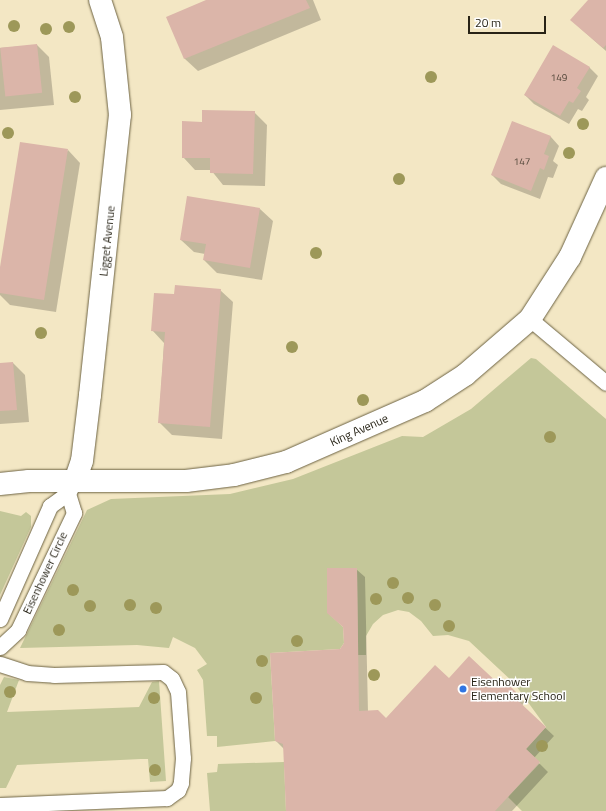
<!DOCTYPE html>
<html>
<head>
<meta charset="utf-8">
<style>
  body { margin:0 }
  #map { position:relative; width:606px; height:811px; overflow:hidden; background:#f3e7c4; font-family:"Titillium Web",sans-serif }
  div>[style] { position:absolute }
  .green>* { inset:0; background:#c4c799 }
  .shadow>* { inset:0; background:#0003 }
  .building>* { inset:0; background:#dbb5a9; transform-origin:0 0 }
  .roads { filter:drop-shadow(0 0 1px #6c6242) drop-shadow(0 0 1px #6c6242) }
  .service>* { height:15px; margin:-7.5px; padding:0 7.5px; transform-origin:7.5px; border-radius:7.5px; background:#fff }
  .minor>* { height:22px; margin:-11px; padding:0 11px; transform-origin:11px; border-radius:11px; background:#fff }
  .trees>* { width:12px; height:12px; margin:-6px; border-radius:50%; background:#9d9859 }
  .dots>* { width:11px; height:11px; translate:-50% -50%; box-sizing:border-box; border:2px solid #fff; border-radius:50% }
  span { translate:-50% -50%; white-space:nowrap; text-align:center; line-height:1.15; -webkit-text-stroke:3px #fff; paint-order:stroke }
  .number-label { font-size:10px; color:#54483b }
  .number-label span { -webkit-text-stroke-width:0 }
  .street-label { font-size:12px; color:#272316 }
  .poi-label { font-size:12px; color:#272316 }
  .left { translate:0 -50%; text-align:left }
  .scale { position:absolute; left:468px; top:16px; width:78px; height:18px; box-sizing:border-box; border:2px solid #272316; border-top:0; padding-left:5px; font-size:12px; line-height:14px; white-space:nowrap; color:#272316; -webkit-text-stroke:3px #fff; paint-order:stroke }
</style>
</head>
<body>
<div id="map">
  <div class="green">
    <i style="clip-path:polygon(531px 358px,536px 359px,606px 419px,606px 811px,522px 811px,508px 797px,540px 763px,526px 749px,546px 727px,514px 683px,469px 641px,448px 635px,433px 636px,421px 621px,409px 612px,398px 610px,383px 615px,373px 624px,366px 636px,366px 655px,358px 655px,357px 568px,327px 569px,327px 612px,343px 627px,344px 643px,340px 649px,270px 653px,275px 741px,217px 747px,217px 736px,207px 736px,203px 680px,197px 670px,207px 664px,195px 648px,173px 637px,169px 648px,137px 645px,20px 648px,87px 510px,111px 499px,230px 494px,293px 479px,402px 436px,423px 437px,471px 409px)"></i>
    <i style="clip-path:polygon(0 511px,21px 516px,26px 512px,31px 516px,31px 527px,0 595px)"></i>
    <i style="clip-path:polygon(4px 677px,19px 680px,7px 712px,139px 707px,152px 682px,159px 681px,166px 781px,150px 782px,148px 759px,141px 759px,17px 765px,6px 788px,0 788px,0 685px)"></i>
    <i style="clip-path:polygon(284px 762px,286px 811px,210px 811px,207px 773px,217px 772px,218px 764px)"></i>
  </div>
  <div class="shadow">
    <i style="clip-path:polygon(208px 0,313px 0,321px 20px,198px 71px,185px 59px,167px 18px)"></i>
    <i style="clip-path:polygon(589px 0,606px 0,606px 51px,580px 28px)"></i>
    <i style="clip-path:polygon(37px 45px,49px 57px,54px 105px,0 110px,0 48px)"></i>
    <i style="clip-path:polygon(589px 67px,598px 76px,586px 97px,589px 100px,582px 111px,578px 109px,569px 124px,534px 104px,525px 95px)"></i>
    <i style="clip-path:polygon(254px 112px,267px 125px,265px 186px,223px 185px,211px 170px,195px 170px,183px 157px)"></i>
    <i style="clip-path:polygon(512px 123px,551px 137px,559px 146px,553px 161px,558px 165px,553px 178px,548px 177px,540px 199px,501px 184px,492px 175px)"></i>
    <i style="clip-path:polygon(68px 150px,80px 163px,56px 312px,10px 305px,0 295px,0 273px)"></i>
    <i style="clip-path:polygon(260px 209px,273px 221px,262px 280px,217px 273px,204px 260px,205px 254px,194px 252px,181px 240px)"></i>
    <i style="clip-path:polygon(220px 290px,233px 302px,222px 439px,172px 435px,159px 422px,164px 343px,152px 330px)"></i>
    <i style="clip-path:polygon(13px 363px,25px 375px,29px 422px,0 424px,0 364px)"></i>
    <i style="clip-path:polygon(356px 569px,365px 577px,368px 712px,386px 719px,449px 679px,510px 687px,524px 702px,522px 706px,554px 736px,534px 758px,548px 772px,512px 811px,287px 811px,285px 750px,276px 741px,345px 643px)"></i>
  </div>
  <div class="building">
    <i style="clip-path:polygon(206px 0,306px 0,310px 8px,184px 59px,166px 17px)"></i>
    <i style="clip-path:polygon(588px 0,606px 0,606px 45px,603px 48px,570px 20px)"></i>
    <i style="left:37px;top:44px;width:49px;height:37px;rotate:84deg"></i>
    <i style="clip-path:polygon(553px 45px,590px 67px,577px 88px,581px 91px,573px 103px,569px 101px,560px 116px,524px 95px)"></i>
    <i style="clip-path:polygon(202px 110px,255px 111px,253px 174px,210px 173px,210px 158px,182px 158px,182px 121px,202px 122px)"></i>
    <i style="clip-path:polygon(512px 121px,551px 136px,544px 154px,549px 156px,544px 170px,540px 168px,531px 191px,491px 175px)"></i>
    <i style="clip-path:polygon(20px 142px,68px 149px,44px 300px,0 293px,0 267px)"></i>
    <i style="clip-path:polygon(187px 196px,260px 208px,250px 268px,203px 260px,206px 244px,180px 240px)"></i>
    <i style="clip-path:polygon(175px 285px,221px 289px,210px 427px,158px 423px,165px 332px,151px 331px,154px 293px,174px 294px)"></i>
    <i style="clip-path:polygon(13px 362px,17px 410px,0 411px,0 363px)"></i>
    <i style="clip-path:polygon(327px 568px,357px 568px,359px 711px,378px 710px,386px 718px,435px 665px,449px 678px,469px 656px,502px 687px,505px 684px,511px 687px,516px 692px,514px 697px,546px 727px,526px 749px,540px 762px,495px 811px,286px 811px,283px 744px,275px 741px,270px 653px,340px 649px,344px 643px,343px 627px,327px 613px)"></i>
  </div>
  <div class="roads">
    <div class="service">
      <i style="left:530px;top:319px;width:99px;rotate:40.1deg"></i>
      <i style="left:0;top:619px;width:124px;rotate:-66.1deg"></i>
      <i style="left:50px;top:506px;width:22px;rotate:-36deg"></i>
      <i style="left:68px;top:493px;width:8px;rotate:-60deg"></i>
      <i style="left:0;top:647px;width:25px;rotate:-43deg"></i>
      <i style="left:18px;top:630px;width:130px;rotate:-64.4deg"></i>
      <i style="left:74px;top:513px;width:21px;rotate:-107deg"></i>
      <i style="left:0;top:664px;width:28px;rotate:18deg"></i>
      <i style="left:27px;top:673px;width:27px;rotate:4deg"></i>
      <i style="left:54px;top:675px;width:109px;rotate:-1.6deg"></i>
      <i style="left:163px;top:672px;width:11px;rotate:38deg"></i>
      <i style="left:172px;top:679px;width:14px;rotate:65deg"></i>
      <i style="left:178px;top:692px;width:66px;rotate:85.7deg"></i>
      <i style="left:183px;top:758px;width:25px;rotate:95deg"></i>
      <i style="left:181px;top:783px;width:8px;rotate:113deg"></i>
      <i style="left:178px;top:790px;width:14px;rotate:144deg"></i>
      <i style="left:167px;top:798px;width:167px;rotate:177.6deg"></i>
    </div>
    <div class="minor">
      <i style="left:75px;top:481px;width:21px;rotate:-71deg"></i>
      <i style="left:82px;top:461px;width:66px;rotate:-83.1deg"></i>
      <i style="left:90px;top:395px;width:282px;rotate:-83.9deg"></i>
      <i style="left:120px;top:115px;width:78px;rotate:-95.9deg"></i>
      <i style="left:112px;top:37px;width:39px;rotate:-108deg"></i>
      <i style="left:0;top:484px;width:29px;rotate:-6deg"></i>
      <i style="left:29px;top:481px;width:157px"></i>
      <i style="left:186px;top:481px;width:48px;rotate:-7.1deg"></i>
      <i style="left:234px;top:475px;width:54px;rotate:-14deg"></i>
      <i style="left:286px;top:462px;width:152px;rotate:-23.7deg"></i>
      <i style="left:425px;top:401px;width:48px;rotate:-33deg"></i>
      <i style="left:465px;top:375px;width:86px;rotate:-40.7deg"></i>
      <i style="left:530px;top:319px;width:74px;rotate:-57.2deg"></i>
      <i style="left:570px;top:257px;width:87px;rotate:-65.5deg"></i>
    </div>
  </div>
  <div class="trees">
    <i style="left:14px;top:26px"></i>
    <i style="left:69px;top:27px"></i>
    <i style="left:46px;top:29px"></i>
    <i style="left:431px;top:77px"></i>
    <i style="left:75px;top:97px"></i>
    <i style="left:583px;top:124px"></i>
    <i style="left:8px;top:133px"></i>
    <i style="left:569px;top:153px"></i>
    <i style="left:399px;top:179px"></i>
    <i style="left:316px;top:253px"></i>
    <i style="left:41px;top:333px"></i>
    <i style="left:292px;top:347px"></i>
    <i style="left:363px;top:400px"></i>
    <i style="left:550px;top:437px"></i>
    <i style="left:393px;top:583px"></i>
    <i style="left:73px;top:590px"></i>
    <i style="left:408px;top:598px"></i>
    <i style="left:376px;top:599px"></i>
    <i style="left:130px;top:605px"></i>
    <i style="left:435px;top:605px"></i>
    <i style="left:90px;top:606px"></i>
    <i style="left:156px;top:608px"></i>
    <i style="left:449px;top:626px"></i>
    <i style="left:59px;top:630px"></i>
    <i style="left:297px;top:641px"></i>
    <i style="left:262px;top:661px"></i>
    <i style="left:374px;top:675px"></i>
    <i style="left:10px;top:692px"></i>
    <i style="left:154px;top:698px"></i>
    <i style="left:256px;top:698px"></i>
    <i style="left:542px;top:746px"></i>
    <i style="left:155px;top:770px"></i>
  </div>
  <div class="dots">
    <i style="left:463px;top:689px;background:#3175e2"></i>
  </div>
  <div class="number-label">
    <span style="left:559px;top:78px">149</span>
    <span style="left:522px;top:162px">147</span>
  </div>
  <div class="street-label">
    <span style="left:107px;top:241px;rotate:-84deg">Ligget Avenue</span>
    <span style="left:359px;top:430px;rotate:-24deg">King Avenue</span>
    <span style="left:45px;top:573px;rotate:-65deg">Eisenhower Circle</span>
  </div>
  <div class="poi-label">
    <span class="left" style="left:471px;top:689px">Eisenhower<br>Elementary School</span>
  </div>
  <div class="scale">20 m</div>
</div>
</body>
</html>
